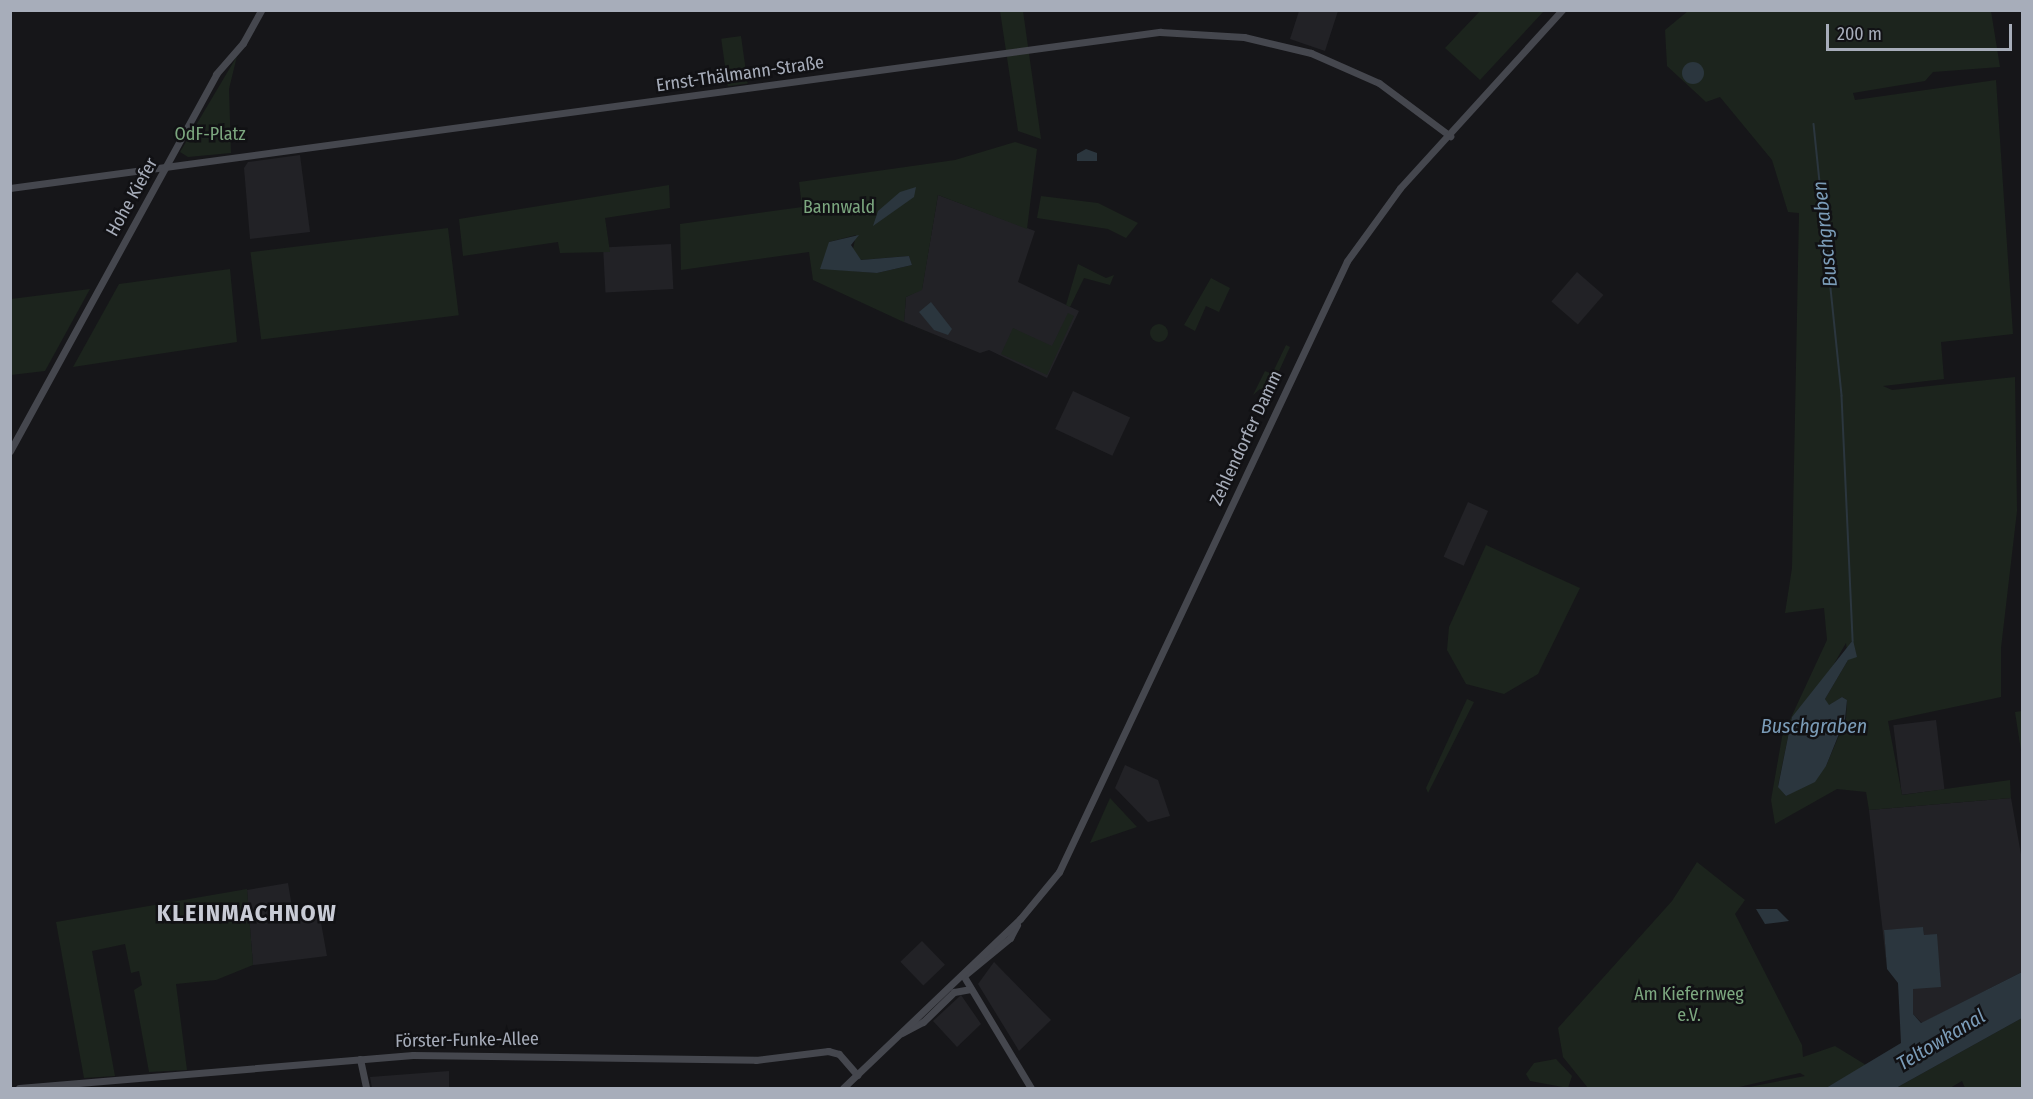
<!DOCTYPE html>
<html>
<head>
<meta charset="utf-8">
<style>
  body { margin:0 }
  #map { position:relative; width:2033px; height:1099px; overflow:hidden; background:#161619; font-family:"Fira Sans Condensed",sans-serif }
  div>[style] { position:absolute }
  .built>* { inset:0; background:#222226; transform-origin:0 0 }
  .green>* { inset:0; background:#1c241d; transform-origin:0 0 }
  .round { border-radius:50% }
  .water>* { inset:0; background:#2b363e }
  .stream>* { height:1.5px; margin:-0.75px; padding:0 0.75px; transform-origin:0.75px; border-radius:0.75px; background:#2b363e }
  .secondary>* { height:7px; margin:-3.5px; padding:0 3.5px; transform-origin:3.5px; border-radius:3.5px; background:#45474e }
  span { translate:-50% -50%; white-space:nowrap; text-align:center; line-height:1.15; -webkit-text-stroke:5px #111114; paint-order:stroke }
  .street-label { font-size:18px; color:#a7adba }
  .park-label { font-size:18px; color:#7ca77f }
  .water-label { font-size:20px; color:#7b9cb8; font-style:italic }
  .district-label { font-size:24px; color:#c9ccd6; font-weight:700; letter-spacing:1.5px }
  .frame { position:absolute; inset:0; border:12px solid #a7adba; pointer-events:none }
  .scale { position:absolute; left:1826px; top:24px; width:186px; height:27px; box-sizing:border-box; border:3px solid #a7adba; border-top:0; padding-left:8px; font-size:18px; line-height:21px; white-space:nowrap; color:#a7adba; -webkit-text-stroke:4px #111114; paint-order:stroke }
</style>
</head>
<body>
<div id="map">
  <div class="built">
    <i style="clip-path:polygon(1299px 11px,1338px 11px,1325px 51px,1290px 39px)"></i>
    <i style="clip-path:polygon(300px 155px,310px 232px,250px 239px,244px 168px,248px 162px)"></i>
    <i style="clip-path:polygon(938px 195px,1035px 231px,1018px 282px,1079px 311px,1047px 378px,989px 350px,980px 353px,904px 322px,906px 297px,922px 289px)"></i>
    <i style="left:671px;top:244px;width:45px;height:68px;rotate:87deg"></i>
    <i style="left:1577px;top:272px;width:35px;height:39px;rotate:41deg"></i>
    <i style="left:1073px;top:391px;width:63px;height:42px;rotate:25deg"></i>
    <i style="left:1468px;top:502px;width:22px;height:60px;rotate:24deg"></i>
    <i style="left:1936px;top:720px;width:70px;height:43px;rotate:83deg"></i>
    <i style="clip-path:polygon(1125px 765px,1158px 780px,1170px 816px,1148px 822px,1115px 788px)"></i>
    <i style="clip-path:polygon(2011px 798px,2022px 860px,2022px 972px,1922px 1023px,1913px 1014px,1913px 989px,1937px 935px,1924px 935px,1923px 928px,1884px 930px,1887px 969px,1869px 810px)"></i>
    <i style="clip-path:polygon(288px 883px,294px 919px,320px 917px,327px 956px,253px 965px,247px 890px)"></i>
    <i style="left:922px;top:941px;width:33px;height:30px;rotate:46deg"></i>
    <i style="clip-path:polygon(994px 962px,1051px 1020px,1019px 1051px,978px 984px)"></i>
    <i style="clip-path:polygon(961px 995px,981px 1024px,957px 1047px,933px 1021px)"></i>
    <i style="clip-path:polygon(449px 1071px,449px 1088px,372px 1088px,370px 1077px)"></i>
  </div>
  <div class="green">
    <i style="clip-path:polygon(1000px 11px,1023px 11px,1041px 139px,1018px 131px)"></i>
    <i style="clip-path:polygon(1480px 11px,1544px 11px,1480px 80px,1445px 48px)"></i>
    <i style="clip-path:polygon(evenodd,1688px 11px,1991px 11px,2000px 67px,1933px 72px,1925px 81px,1853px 93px,1855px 100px,1996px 80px,2013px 334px,1941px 342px,1944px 379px,1883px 386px,1892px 390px,2015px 377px,2017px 511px,2001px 648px,2001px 697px,1888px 721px,1902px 795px,2010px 780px,2011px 798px,1869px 810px,1866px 792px,1837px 789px,1775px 824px,1771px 800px,1782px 737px,1827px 640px,1824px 608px,1785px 613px,1792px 568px,1799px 213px,1788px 212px,1772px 160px,1720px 97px,1706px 102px,1667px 66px,1665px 30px,1688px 11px,1846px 643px,1848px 660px,1825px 699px,1828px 706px,1842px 697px,1847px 700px,1846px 719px,1826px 766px,1786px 796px,1778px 786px,1792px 717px,1819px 690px,1846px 643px)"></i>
    <i style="left:741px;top:36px;width:48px;height:20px;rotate:82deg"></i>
    <i style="clip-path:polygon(237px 56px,229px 89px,231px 153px,188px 157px,180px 152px)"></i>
    <i style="clip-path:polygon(evenodd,1015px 142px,1037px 149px,1027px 229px,938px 195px,922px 290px,906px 297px,904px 322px,979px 357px,813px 280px,809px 252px,681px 270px,680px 224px,802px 207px,799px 182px,955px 160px,1015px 142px,856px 235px,852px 253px,861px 260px,909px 256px,912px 265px,877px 273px,841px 270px,829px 242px,856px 235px)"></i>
    <i style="clip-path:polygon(669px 185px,670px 208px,605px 218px,610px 252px,560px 253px,558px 242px,463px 256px,459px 219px)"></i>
    <i style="clip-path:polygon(1041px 196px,1098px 203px,1138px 223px,1126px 238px,1108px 229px,1037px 218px)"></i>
    <i style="left:448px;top:228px;width:88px;height:199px;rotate:83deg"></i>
    <i style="clip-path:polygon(1078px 264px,1106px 278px,1114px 275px,1110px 285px,1084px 278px,1070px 307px,1066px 305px)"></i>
    <i style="clip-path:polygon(230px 269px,237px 342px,73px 367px,119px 284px)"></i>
    <i style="clip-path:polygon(1211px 278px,1230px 288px,1219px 312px,1206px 306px,1195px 331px,1184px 325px)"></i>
    <i style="clip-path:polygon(90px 289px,45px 371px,11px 375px,11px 299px)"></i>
    <i style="clip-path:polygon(1068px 313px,1074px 316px,1047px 375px,1001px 354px,1013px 328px,1052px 346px)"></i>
    <i class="round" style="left:1150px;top:324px;width:18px;height:18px"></i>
    <i style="clip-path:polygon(1286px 345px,1290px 347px,1269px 393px,1260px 389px,1253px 395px,1265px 371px,1272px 374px)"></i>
    <i style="clip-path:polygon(1486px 545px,1580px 588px,1538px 674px,1504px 694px,1466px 684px,1447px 650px,1449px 627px)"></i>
    <i style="clip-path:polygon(1467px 699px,1474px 702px,1428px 793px,1426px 788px)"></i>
    <i style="clip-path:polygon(2022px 711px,2022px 757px,2015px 712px)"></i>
    <i style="clip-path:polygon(1110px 798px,1137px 827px,1090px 843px)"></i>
    <i style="clip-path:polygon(1697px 862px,1745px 900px,1735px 914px,1802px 1045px,1803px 1057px,1835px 1046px,1866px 1065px,1826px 1088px,1744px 1088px,1805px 1076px,1800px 1073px,1735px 1088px,1588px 1088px,1563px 1057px,1558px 1028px,1672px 901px)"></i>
    <i style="clip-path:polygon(247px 889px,253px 965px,216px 980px,176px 984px,187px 1070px,149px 1072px,134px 990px,142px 985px,139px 971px,131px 973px,125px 944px,92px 951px,115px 1076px,84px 1078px,56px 922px)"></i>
    <i style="clip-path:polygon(2022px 1018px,2022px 1088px,1965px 1088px,1962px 1081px,1950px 1088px,1896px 1088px)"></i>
    <i style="clip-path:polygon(1556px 1059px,1572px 1076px,1568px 1088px,1530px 1081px,1526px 1074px,1534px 1063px)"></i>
  </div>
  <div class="water">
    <i class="round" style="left:1682px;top:62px;width:22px;height:22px"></i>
    <i style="clip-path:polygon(1086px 149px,1097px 153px,1097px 161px,1077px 161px,1077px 154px)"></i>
    <i style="clip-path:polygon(916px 187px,914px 197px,873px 226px,878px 211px,900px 192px)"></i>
    <i style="clip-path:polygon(859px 235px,851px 245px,861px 260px,909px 256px,912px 265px,877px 273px,820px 269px,829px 242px)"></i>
    <i style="clip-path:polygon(931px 302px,952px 329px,948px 335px,934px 330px,919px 312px)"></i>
    <i style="clip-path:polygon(1853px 640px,1857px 657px,1848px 660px,1825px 699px,1829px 705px,1842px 697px,1847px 700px,1845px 719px,1826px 766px,1815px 782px,1786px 796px,1778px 787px,1792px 717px)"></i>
    <i style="clip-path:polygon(1756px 909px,1777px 909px,1789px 921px,1765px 924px)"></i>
    <i style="clip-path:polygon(1923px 927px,1924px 935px,1937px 934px,1941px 987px,1913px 989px,1913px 1014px,1921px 1023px,2022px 972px,2022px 1018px,1896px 1088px,1826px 1088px,1901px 1043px,1898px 983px,1887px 969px,1884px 930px)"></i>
  </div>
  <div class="stream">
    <i style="left:1814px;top:124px;width:273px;rotate:84.1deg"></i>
    <i style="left:1842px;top:396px;width:245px;rotate:87.4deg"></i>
  </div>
  <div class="secondary">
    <i style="left:10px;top:188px;width:1161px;rotate:-7.73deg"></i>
    <i style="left:1160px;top:32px;width:84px;rotate:3.4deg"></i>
    <i style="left:1244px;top:37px;width:69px;rotate:13.4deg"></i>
    <i style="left:1311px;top:53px;width:74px;rotate:23.8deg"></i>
    <i style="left:1379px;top:83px;width:89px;rotate:36.7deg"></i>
    <i style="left:10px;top:451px;width:430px;rotate:-61.3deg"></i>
    <i style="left:216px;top:74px;width:41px;rotate:-48.9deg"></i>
    <i style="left:243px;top:43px;width:38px;rotate:-61deg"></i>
    <i style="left:966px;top:974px;width:57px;rotate:-39.3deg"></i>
    <i style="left:1010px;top:938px;width:15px;rotate:-62deg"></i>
    <i style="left:963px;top:975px;width:132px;rotate:59deg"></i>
    <i style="left:902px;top:1033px;width:24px;rotate:-28deg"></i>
    <i style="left:923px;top:1022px;width:43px;rotate:-44.1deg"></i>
    <i style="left:954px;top:992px;width:17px;rotate:-10deg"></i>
    <i style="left:360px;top:1059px;width:30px;rotate:78deg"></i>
    <i style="left:19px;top:1088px;width:395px;rotate:-4.8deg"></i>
    <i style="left:413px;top:1055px;width:343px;rotate:0.8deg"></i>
    <i style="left:756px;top:1060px;width:73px;rotate:-7.1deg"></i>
    <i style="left:828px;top:1051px;width:11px;rotate:15deg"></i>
    <i style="left:839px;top:1054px;width:28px;rotate:49deg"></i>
    <i style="left:843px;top:1088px;width:245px;rotate:-43.7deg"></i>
    <i style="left:1020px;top:919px;width:61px;rotate:-50.3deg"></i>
    <i style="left:1059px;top:872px;width:675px;rotate:-64.76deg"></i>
    <i style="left:1347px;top:261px;width:90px;rotate:-54deg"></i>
    <i style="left:1400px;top:188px;width:241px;rotate:-47.7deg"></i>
  </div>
  <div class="street-label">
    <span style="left:740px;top:74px;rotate:-8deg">Ernst-Thälmann-Straße</span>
    <span style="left:132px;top:197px;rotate:-61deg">Hohe Kiefer</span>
    <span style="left:1246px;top:438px;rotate:-65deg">Zehlendorfer Damm</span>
    <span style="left:467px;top:1040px;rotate:-1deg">Förster-Funke-Allee</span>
  </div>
  <div class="park-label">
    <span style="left:210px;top:134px">OdF-Platz</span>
    <span style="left:839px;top:207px">Bannwald</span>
    <span style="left:1689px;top:1005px">Am Kiefernweg<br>e.V.</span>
  </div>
  <div class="water-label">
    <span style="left:1825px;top:234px;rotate:-96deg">Buschgraben</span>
    <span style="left:1814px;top:726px">Buschgraben</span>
    <span style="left:1941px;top:1040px;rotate:-31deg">Teltowkanal</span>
  </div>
  <div class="district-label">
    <span style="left:247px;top:914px">KLEINMACHNOW</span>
  </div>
  <div class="frame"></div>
  <div class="scale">200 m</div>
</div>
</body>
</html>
